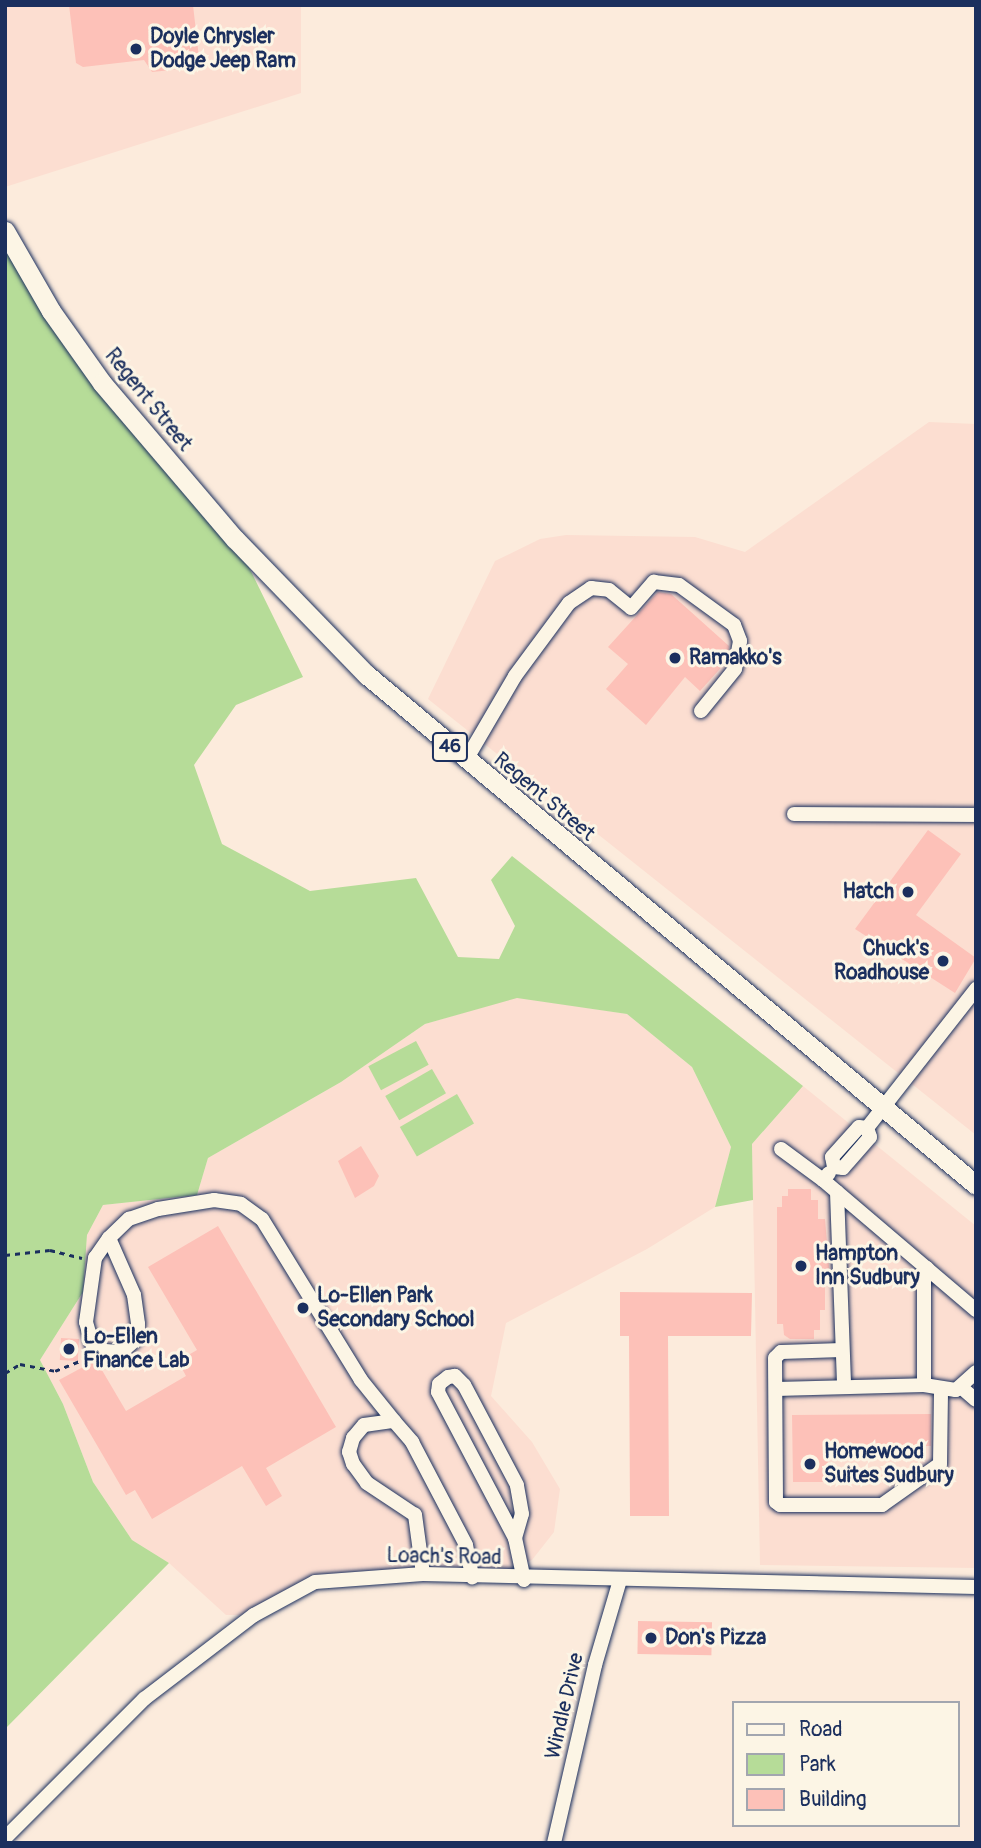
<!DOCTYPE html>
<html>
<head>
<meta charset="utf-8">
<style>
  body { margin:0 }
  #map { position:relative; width:981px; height:1848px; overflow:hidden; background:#fcebdc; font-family:Pangolin,sans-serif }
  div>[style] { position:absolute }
  .built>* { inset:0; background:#fcded1 }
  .green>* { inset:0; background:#b6dc98; transform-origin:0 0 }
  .building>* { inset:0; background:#fdc1b8; transform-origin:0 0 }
  .path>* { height:2.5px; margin-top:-1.25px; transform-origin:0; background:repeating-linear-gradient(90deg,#1b2f5e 0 5px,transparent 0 10px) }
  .roads { filter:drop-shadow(0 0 2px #1b2f5e) drop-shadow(0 0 2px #1b2f5e) }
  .minor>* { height:14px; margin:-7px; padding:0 7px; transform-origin:7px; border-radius:7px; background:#fcf5e5 }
  .major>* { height:19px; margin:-9.5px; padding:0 9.5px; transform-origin:9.5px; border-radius:9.5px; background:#fcf5e5 }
  .dots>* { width:19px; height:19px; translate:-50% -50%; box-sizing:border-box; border:4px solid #fcf5e5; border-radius:50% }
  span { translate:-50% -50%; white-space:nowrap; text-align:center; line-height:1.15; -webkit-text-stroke:6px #fcf5e5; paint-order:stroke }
  .shield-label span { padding:2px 5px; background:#fcf5e5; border:2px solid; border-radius:5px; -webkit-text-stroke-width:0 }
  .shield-label { font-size:19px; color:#1b2f5e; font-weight:700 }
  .poi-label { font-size:21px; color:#1b2f5e; font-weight:700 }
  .left { translate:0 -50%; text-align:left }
  .right { translate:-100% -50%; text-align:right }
  .street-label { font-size:21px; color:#1b2f5e }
  .frame { position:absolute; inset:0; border:7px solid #1b2f5e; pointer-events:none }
  .legend { position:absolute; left:732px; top:1701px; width:228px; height:126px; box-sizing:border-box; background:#fcf5e5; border:2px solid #a2a6af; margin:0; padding:9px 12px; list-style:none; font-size:21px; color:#1b2f5e }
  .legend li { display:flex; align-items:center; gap:14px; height:35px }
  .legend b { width:35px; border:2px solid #a2a6af }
</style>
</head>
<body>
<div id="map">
  <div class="built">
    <i style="clip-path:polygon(5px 5px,301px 5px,301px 93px,5px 187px)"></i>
    <i style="clip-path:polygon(929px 422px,976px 424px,976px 1135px,428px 699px,495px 561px,540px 539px,566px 535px,695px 537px,745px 552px)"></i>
    <i style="clip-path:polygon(517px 997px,627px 1014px,692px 1067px,731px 1147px,715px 1207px,647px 1249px,506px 1323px,491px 1396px,532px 1442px,560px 1489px,554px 1532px,532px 1560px,490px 1579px,315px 1582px,254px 1615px,226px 1615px,169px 1563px,132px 1540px,93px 1482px,63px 1404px,40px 1360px,83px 1292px,87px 1235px,103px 1205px,197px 1195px,208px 1158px,341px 1082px,425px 1024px)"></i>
    <i style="clip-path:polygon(803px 1086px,976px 1226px,976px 1568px,760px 1565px,752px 1144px)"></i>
  </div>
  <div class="green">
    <i style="clip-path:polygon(5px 231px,51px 311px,235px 539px,303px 677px,236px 705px,194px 765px,222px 844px,310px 891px,416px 878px,458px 957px,499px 959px,515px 926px,491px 880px,512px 856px,803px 1086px,752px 1144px,753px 1200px,715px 1207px,731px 1147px,692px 1067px,627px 1014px,517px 998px,425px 1024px,341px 1082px,208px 1158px,197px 1195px,103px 1205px,87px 1235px,83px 1292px,40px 1360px,63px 1404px,93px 1482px,132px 1540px,169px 1563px,5px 1729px)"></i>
    <i style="left:416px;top:1041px;width:27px;height:54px;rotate:62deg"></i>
    <i style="left:432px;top:1069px;width:28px;height:54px;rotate:60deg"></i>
    <i style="left:457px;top:1094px;width:34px;height:66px;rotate:60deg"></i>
  </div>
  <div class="building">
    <i style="clip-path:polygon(69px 5px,193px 5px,200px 67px,152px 72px,144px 60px,83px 67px,76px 63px)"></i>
    <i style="clip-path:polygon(658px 592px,671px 594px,729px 646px,727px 661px,700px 691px,685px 677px,646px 725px,606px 689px,628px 664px,608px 647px)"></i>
    <i style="clip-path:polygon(928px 830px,961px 854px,916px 915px,976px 958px,955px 993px,855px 929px)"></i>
    <i style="clip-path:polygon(361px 1146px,379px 1176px,374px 1186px,355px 1198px,338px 1161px)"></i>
    <i style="clip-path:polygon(788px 1189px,811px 1189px,811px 1200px,818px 1200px,818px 1219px,825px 1219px,830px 1278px,825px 1278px,825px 1310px,820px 1310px,820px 1330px,814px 1330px,814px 1339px,790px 1339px,784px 1335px,783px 1324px,777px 1324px,777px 1207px,782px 1207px,782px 1196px,788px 1196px)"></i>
    <i style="clip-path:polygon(218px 1226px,336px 1427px,266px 1468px,282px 1496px,266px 1506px,242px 1466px,152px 1519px,135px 1490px,126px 1495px,59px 1380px,96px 1360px,126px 1411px,186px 1376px,178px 1361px,197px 1350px,148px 1267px)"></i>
    <i style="clip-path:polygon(620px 1292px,752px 1293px,751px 1336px,668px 1336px,669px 1516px,630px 1516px,629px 1336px,620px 1336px)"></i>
    <i style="left:61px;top:1338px;width:18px;height:22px;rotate:3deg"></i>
    <i style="clip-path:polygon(931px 1414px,931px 1446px,828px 1447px,828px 1482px,793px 1482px,792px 1415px)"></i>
    <i style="left:638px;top:1621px;width:74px;height:33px;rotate:1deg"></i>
  </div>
  <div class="path">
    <i style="left:5px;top:1255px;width:45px;rotate:-6.3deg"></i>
    <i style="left:50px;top:1250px;width:33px;rotate:14deg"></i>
    <i style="left:5px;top:1373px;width:17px;rotate:-31deg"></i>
    <i style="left:20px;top:1364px;width:36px;rotate:11deg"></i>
    <i style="left:55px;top:1371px;width:32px;rotate:-22deg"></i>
  </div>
  <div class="roads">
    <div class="minor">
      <i style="left:466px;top:760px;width:97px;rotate:-59.7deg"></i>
      <i style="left:515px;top:676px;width:91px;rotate:-53.5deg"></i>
      <i style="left:569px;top:603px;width:27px;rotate:-34deg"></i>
      <i style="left:591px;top:588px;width:18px;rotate:6deg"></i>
      <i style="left:609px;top:590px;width:28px;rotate:39deg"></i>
      <i style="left:631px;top:608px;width:35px;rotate:-49deg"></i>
      <i style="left:654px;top:582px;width:25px;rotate:7deg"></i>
      <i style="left:679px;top:585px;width:68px;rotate:36deg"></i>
      <i style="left:734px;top:625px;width:17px;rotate:69deg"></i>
      <i style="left:740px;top:641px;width:28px;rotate:100deg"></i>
      <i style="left:735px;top:669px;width:54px;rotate:129deg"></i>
      <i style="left:794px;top:814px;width:182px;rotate:0.3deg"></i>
      <i style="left:781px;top:1149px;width:52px;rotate:36.4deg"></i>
      <i style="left:823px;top:1180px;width:9px;rotate:-49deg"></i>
      <i style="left:834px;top:1167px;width:10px;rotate:-101deg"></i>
      <i style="left:832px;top:1157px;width:40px;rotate:-48deg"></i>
      <i style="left:859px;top:1127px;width:8px;rotate:7deg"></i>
      <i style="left:867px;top:1128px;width:177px;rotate:-51.9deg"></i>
      <i style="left:834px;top:1167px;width:9px;rotate:6deg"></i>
      <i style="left:843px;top:1168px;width:41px;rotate:-48.9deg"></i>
      <i style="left:870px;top:1137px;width:9px;rotate:-108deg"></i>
      <i style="left:823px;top:1180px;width:201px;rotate:40.4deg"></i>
      <i style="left:837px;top:1192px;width:195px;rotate:87.9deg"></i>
      <i style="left:109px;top:1238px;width:62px;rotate:66.3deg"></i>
      <i style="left:134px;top:1295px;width:29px;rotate:82deg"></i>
      <i style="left:138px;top:1324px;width:17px;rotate:103deg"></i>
      <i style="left:134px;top:1341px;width:11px;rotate:139deg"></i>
      <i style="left:126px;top:1348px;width:10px;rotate:156deg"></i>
      <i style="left:117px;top:1352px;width:23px;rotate:-175deg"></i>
      <i style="left:94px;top:1350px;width:29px;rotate:-106deg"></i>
      <i style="left:86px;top:1322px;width:65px;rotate:-82deg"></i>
      <i style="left:95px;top:1258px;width:24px;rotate:-55deg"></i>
      <i style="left:109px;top:1238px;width:28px;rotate:-44deg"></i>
      <i style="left:129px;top:1219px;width:31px;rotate:-19deg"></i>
      <i style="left:158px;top:1209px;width:57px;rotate:-9.1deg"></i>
      <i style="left:214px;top:1200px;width:27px;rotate:8deg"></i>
      <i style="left:241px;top:1204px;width:26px;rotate:36deg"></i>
      <i style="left:262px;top:1219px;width:189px;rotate:58.4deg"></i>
      <i style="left:361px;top:1380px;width:53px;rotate:51.2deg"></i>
      <i style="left:842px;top:1350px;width:61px;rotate:178.1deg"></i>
      <i style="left:781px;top:1352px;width:8px;rotate:135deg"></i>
      <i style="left:775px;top:1358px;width:144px;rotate:89.6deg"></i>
      <i style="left:776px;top:1502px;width:5px;rotate:37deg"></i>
      <i style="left:780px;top:1505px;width:102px"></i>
      <i style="left:882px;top:1505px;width:71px;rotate:-35.3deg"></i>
      <i style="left:940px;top:1464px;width:75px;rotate:-89.2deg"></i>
      <i style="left:924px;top:1385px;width:113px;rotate:-90deg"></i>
      <i style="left:924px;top:1272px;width:5px;rotate:-53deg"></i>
      <i style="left:962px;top:1388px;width:18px;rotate:41deg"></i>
      <i style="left:776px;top:1389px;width:148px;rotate:-1.5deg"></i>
      <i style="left:924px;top:1385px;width:32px;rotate:9deg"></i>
      <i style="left:956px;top:1390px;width:27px;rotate:-42deg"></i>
      <i style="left:515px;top:1538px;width:25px;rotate:-74deg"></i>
      <i style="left:522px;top:1514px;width:29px;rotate:-100deg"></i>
      <i style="left:517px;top:1485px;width:113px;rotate:-117.9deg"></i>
      <i style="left:464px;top:1385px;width:13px;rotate:-135deg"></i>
      <i style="left:455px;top:1376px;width:7px;rotate:172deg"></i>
      <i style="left:448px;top:1377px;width:11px;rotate:142deg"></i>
      <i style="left:439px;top:1384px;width:8px;rotate:97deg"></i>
      <i style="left:438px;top:1392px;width:165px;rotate:62.2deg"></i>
      <i style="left:515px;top:1538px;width:43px;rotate:77.9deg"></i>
      <i style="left:423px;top:1574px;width:60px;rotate:-97.7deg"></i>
      <i style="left:415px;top:1515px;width:58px;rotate:-146.3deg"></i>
      <i style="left:367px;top:1483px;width:24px;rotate:-126deg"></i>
      <i style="left:353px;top:1464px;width:13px;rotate:-108deg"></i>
      <i style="left:349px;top:1452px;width:15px;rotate:-74deg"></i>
      <i style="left:353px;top:1438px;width:17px;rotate:-50deg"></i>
      <i style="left:364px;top:1425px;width:30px;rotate:-8deg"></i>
      <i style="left:394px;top:1421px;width:28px;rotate:49deg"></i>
      <i style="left:412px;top:1442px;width:116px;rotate:62.3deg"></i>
      <i style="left:466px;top:1545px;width:33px;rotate:79deg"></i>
      <i style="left:5px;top:1838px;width:197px;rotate:-45deg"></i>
      <i style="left:144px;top:1699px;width:138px;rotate:-37.4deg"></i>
      <i style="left:254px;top:1615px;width:69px;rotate:-28.4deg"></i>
      <i style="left:315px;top:1582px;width:108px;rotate:-4.2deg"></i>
      <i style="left:423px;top:1574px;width:553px;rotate:1.35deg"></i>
      <i style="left:554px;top:1843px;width:183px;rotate:-77deg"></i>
      <i style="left:595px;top:1665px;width:89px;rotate:-73.6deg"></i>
    </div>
    <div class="major">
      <i style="left:5px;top:231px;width:92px;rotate:60.1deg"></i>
      <i style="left:51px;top:311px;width:88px;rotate:54.7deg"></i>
      <i style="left:102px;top:383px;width:205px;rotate:49.6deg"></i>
      <i style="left:235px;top:539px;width:190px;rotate:45.9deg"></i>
      <i style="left:367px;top:675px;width:794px;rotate:39.94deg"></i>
    </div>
  </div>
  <div class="dots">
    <i style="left:136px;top:49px;background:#1b2f5e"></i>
    <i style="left:675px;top:658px;background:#1b2f5e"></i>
    <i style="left:908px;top:892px;background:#1b2f5e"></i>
    <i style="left:943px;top:961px;background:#1b2f5e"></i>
    <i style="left:801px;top:1266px;background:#1b2f5e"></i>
    <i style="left:303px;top:1308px;background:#1b2f5e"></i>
    <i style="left:69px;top:1349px;background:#1b2f5e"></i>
    <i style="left:810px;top:1464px;background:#1b2f5e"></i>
    <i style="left:651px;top:1638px;background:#1b2f5e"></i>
  </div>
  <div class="shield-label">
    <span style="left:450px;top:747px">46</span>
  </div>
  <div class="poi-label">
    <span class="left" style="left:150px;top:49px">Doyle Chrysler<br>Dodge Jeep Ram</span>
    <span class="left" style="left:689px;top:658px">Ramakko's</span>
    <span class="right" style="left:894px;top:892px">Hatch</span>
    <span class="right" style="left:929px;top:961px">Chuck's<br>Roadhouse</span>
    <span class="left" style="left:815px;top:1266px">Hampton<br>Inn Sudbury</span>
    <span class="left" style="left:317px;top:1308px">Lo-Ellen Park<br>Secondary School</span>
    <span class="left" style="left:83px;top:1349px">Lo-Ellen<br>Finance Lab</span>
    <span class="left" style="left:824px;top:1464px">Homewood<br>Suites Sudbury</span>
    <span class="left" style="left:665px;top:1638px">Don's Pizza</span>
  </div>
  <div class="street-label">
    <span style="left:148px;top:400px;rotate:51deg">Regent Street</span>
    <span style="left:544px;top:797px;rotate:40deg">Regent Street</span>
    <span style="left:444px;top:1557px;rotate:1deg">Loach's Road</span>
    <span style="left:565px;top:1706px;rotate:-77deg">Windle Drive</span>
  </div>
  <div class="frame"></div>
  <ul class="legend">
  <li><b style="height:9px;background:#fcf5e5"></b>Road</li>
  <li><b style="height:19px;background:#b6dc98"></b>Park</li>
  <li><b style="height:19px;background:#fdc1b8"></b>Building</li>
  </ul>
</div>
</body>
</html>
